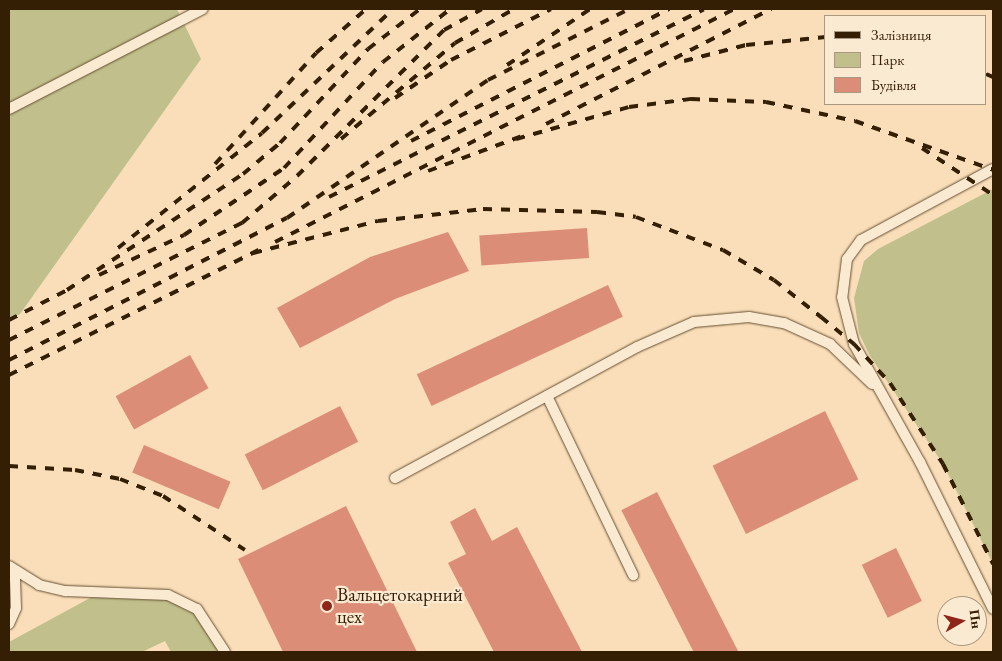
<!DOCTYPE html>
<html>
<head>
<meta charset="utf-8">
<style>
  body { margin:0 }
  #map { position:relative; width:1002px; height:661px; overflow:hidden; background:#f9deb9; font-family:"EB Garamond",serif }
  div>[style] { position:absolute }
  .green>* { inset:0; background:#c1c08c }
  .building>* { inset:0; background:#dc8d77; transform-origin:0 0 }
  .roads { filter:drop-shadow(0 0 1px #654e31) drop-shadow(0 0 1px #654e31) }
  .lane>* { height:10px; margin:-5px; padding:0 5px; transform-origin:5px; border-radius:5px; background:#fbead2 }
  .rail>* { height:4px; margin-top:-2px; transform-origin:0; background:repeating-linear-gradient(90deg,#341e04 0 9px,transparent 0 18px) }
  .dots>* { width:14px; height:14px; translate:-50% -50%; box-sizing:border-box; border:2px solid #fbead2; border-radius:50% }
  span { translate:-50% -50%; white-space:nowrap; text-align:center; line-height:1.15; -webkit-text-stroke:4.5px #fbead2; paint-order:stroke }
  .poi-label { font-size:19px; color:#341e04 }
  .left { translate:0 -50%; text-align:left }
  .frame { position:absolute; inset:0; border:10px solid #341e04; pointer-events:none }
  .legend { position:absolute; left:824px; top:15px; width:162px; height:90px; box-sizing:border-box; background:#fbead2; border:1px solid #ab9880; margin:0; padding:6px 9px; list-style:none; font-size:15px; color:#341e04 }
  .legend li { display:flex; align-items:center; gap:10px; height:25px }
  .legend b { width:25px; border:1px solid #ab9880 }
  .north { position:absolute; left:937px; top:596px; width:50px; height:50px; box-sizing:border-box; background:#fbead2; border:1px solid #ab9880; border-radius:50%; rotate:82deg; font-size:14px; font-weight:700; line-height:20px; text-align:center; color:#341e04 }
  .north::after { content:''; display:block; margin:auto; width:18px; height:22px; background:#8f2418; clip-path:polygon(50% 0,100% 100%,50% 72%,0 100%) }
</style>
</head>
<body>
<div id="map">
  <div class="green">
    <i style="clip-path:polygon(9px 9px,177px 9px,201px 59px,20px 314px,9px 320px)"></i>
    <i style="clip-path:polygon(993px 189px,993px 564px,943px 464px,870px 356px,859px 333px,854px 298px,864px 261px,878px 249px)"></i>
    <i style="clip-path:polygon(101px 592px,168px 595px,197px 609px,225px 652px,171px 652px,165px 641px,142px 652px,9px 652px,9px 642px)"></i>
  </div>
  <div class="building">
    <i style="left:587px;top:228px;width:30px;height:108px;rotate:86deg"></i>
    <i style="clip-path:polygon(448px 232px,469px 271px,395px 299px,300px 348px,277px 308px,370px 257px)"></i>
    <i style="left:608px;top:285px;width:35px;height:211px;rotate:65deg"></i>
    <i style="left:190px;top:355px;width:38px;height:85px;rotate:61deg"></i>
    <i style="left:340px;top:406px;width:40px;height:107px;rotate:63deg"></i>
    <i style="left:825px;top:411px;width:76px;height:125px;rotate:64deg"></i>
    <i style="left:144px;top:445px;width:94px;height:30px;rotate:23deg"></i>
    <i style="left:657px;top:492px;width:179px;height:40px;rotate:63deg"></i>
    <i style="clip-path:polygon(346px 506px,417px 652px,283px 652px,238px 559px)"></i>
    <i style="clip-path:polygon(475px 508px,492px 541px,517px 527px,582px 652px,494px 652px,448px 563px,466px 554px,450px 522px)"></i>
    <i style="left:896px;top:548px;width:59px;height:38px;rotate:64deg"></i>
  </div>
  <div class="roads">
    <div class="lane">
      <i style="left:9px;top:109px;width:218px;rotate:-27.3deg"></i>
      <i style="left:993px;top:169px;width:150px;rotate:151.7deg"></i>
      <i style="left:861px;top:240px;width:24px;rotate:126deg"></i>
      <i style="left:847px;top:259px;width:38px;rotate:97deg"></i>
      <i style="left:842px;top:297px;width:49px;rotate:75.7deg"></i>
      <i style="left:854px;top:344px;width:135px;rotate:60.8deg"></i>
      <i style="left:920px;top:462px;width:164px;rotate:63.6deg"></i>
      <i style="left:547px;top:396px;width:199px;rotate:64.3deg"></i>
      <i style="left:395px;top:478px;width:275px;rotate:-28.4deg"></i>
      <i style="left:637px;top:347px;width:62px;rotate:-23.7deg"></i>
      <i style="left:694px;top:322px;width:55px;rotate:-5.2deg"></i>
      <i style="left:749px;top:317px;width:36px;rotate:10deg"></i>
      <i style="left:784px;top:323px;width:51px;rotate:24.5deg"></i>
      <i style="left:830px;top:344px;width:58px;rotate:43.6deg"></i>
      <i style="left:9px;top:566px;width:36px;rotate:32deg"></i>
      <i style="left:39px;top:585px;width:28px;rotate:13deg"></i>
      <i style="left:66px;top:591px;width:102px;rotate:2.2deg"></i>
      <i style="left:168px;top:595px;width:32px;rotate:26deg"></i>
      <i style="left:197px;top:609px;width:51px;rotate:56.9deg"></i>
      <i style="left:9px;top:624px;width:17px;rotate:-66deg"></i>
      <i style="left:16px;top:608px;width:34px;rotate:-92deg"></i>
    </div>
  </div>
  <div class="rail">
    <i style="left:684px;top:61px;width:64px;rotate:-14.5deg"></i>
    <i style="left:746px;top:45px;width:80px;rotate:-5.7deg"></i>
    <i style="left:507px;top:65px;width:100px;rotate:-34deg"></i>
    <i style="left:986px;top:74px;width:8px;rotate:23deg"></i>
    <i style="left:395px;top:98px;width:68px;rotate:-34.2deg"></i>
    <i style="left:451px;top:60px;width:112px;rotate:-27deg"></i>
    <i style="left:546px;top:124px;width:253px;rotate:-27.1deg"></i>
    <i style="left:341px;top:139px;width:149px;rotate:-40.1deg"></i>
    <i style="left:455px;top:43px;width:68px;rotate:-30deg"></i>
    <i style="left:516px;top:139px;width:117px;rotate:-15.8deg"></i>
    <i style="left:629px;top:107px;width:63px;rotate:-7.4deg"></i>
    <i style="left:691px;top:99px;width:75px;rotate:2.3deg"></i>
    <i style="left:766px;top:102px;width:91px;rotate:12.1deg"></i>
    <i style="left:855px;top:121px;width:146px;rotate:19.5deg"></i>
    <i style="left:411px;top:141px;width:290px;rotate:-27.1deg"></i>
    <i style="left:922px;top:148px;width:85px;rotate:33.5deg"></i>
    <i style="left:215px;top:164px;width:150px;rotate:-47.7deg"></i>
    <i style="left:316px;top:53px;width:67px;rotate:-41.3deg"></i>
    <i style="left:428px;top:171px;width:100px;rotate:-20.4deg"></i>
    <i style="left:329px;top:197px;width:419px;rotate:-26.6deg"></i>
    <i style="left:275px;top:242px;width:515px;rotate:-26.91deg"></i>
    <i style="left:118px;top:248px;width:184px;rotate:-38.6deg"></i>
    <i style="left:262px;top:133px;width:180px;rotate:-43.4deg"></i>
    <i style="left:253px;top:253px;width:129px;rotate:-14.4deg"></i>
    <i style="left:378px;top:221px;width:106px;rotate:-6.5deg"></i>
    <i style="left:483px;top:209px;width:114px;rotate:1.5deg"></i>
    <i style="left:597px;top:212px;width:39px;rotate:7deg"></i>
    <i style="left:636px;top:217px;width:93px;rotate:20.8deg"></i>
    <i style="left:723px;top:250px;width:59px;rotate:30.5deg"></i>
    <i style="left:774px;top:280px;width:60px;rotate:38.2deg"></i>
    <i style="left:821px;top:317px;width:43px;rotate:39.3deg"></i>
    <i style="left:854px;top:344px;width:53px;rotate:47.3deg"></i>
    <i style="left:890px;top:383px;width:97px;rotate:56.8deg"></i>
    <i style="left:943px;top:464px;width:112px;rotate:63.4deg"></i>
    <i style="left:99px;top:275px;width:94px;rotate:-25.2deg"></i>
    <i style="left:184px;top:235px;width:120px;rotate:-33.8deg"></i>
    <i style="left:284px;top:168px;width:145px;rotate:-47deg"></i>
    <i style="left:383px;top:62px;width:85px;rotate:-38.3deg"></i>
    <i style="left:9px;top:320px;width:65px;rotate:-27.3deg"></i>
    <i style="left:67px;top:290px;width:211px;rotate:-33.4deg"></i>
    <i style="left:243px;top:174px;width:48px;rotate:-40deg"></i>
    <i style="left:280px;top:143px;width:129px;rotate:-46.9deg"></i>
    <i style="left:368px;top:49px;width:66px;rotate:-37.6deg"></i>
    <i style="left:9px;top:340px;width:261px;rotate:-26.7deg"></i>
    <i style="left:242px;top:223px;width:72px;rotate:-40.5deg"></i>
    <i style="left:297px;top:176px;width:207px;rotate:-44.8deg"></i>
    <i style="left:444px;top:30px;width:43px;rotate:-28.9deg"></i>
    <i style="left:9px;top:360px;width:312px;rotate:-27.1deg"></i>
    <i style="left:287px;top:218px;width:244px;rotate:-34.5deg"></i>
    <i style="left:488px;top:80px;width:158px;rotate:-26.7deg"></i>
    <i style="left:9px;top:375px;width:280px;rotate:-26.6deg"></i>
    <i style="left:9px;top:466px;width:66px;rotate:3.5deg"></i>
    <i style="left:75px;top:470px;width:46px;rotate:11.3deg"></i>
    <i style="left:120px;top:479px;width:46px;rotate:21.6deg"></i>
    <i style="left:163px;top:496px;width:98px;rotate:33.4deg"></i>
  </div>
  <div class="dots">
    <i style="left:327px;top:606px;background:#8f2418"></i>
  </div>
  <div class="poi-label">
    <span class="left" style="left:337px;top:606px">Вальцетокарний<br>цех</span>
  </div>
  <div class="frame"></div>
  <ul class="legend">
  <li><b style="height:6px;background:#341e04"></b>Залізниця</li>
  <li><b style="height:14px;background:#c1c08c"></b>Парк</li>
  <li><b style="height:14px;background:#dc8d77"></b>Будівля</li>
  </ul>
  <div class="north">Пн</div>
</div>
</body>
</html>
